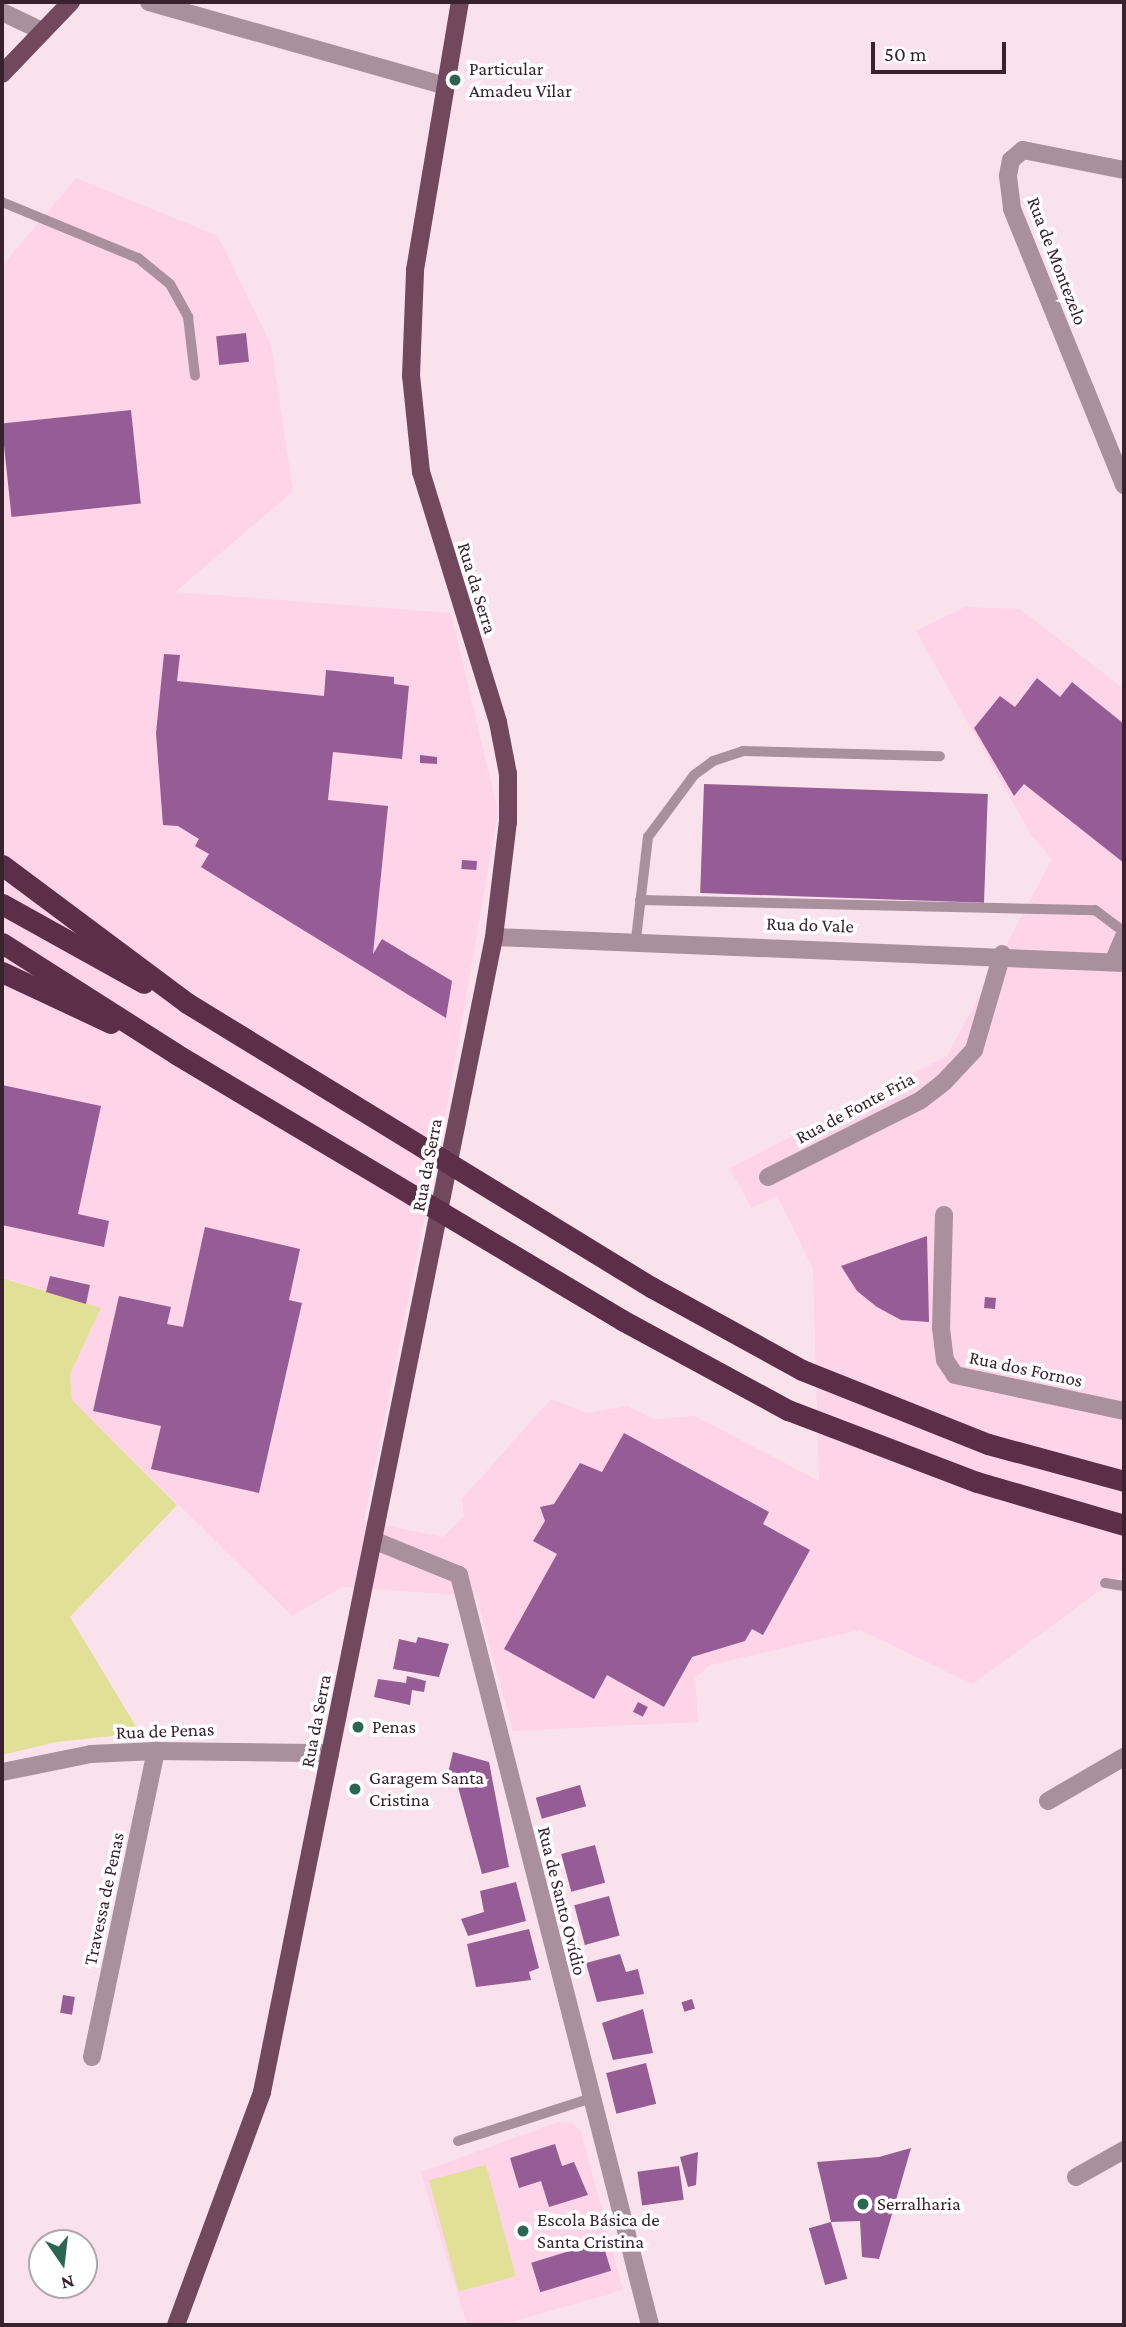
<!DOCTYPE html>
<html>
<head>
<meta charset="utf-8">
<style>
  body { margin:0 }
  #map { position:relative; width:1126px; height:2327px; overflow:hidden; background:#fae2ed; font-family:"Crimson Pro",serif }
  div>[style] { position:absolute }
  .built>* { inset:0; background:#fdd4e8 }
  .green>* { inset:0; background:#e2e096; transform-origin:0 0 }
  .building>* { inset:0; background:#965c96; transform-origin:0 0 }
  .service>* { height:10px; margin:-5px; padding:0 5px; transform-origin:5px; border-radius:5px; background:#a9909c }
  .minor>* { height:18px; margin:-9px; padding:0 9px; transform-origin:9px; border-radius:9px; background:#a9909c }
  .primary>* { height:18px; margin:-9px; padding:0 9px; transform-origin:9px; border-radius:9px; background:#71485e }
  .motorway>* { height:21px; margin:-10.5px; padding:0 10.5px; transform-origin:10.5px; border-radius:10.5px; background:#5c2e48 }
  .dots>* { width:19px; height:19px; translate:-50% -50%; box-sizing:border-box; border:4px solid #fff; border-radius:50% }
  span { translate:-50% -50%; white-space:nowrap; text-align:center; line-height:1.15; -webkit-text-stroke:7px #fff; paint-order:stroke }
  .poi-label { font-size:19px; color:#38222d }
  .left { translate:0 -50%; text-align:left }
  .street-label { font-size:19px; color:#38222d }
  .frame { position:absolute; inset:0; border:4px solid #38222d; pointer-events:none }
  .north { position:absolute; left:28px; top:2229px; width:70px; height:70px; box-sizing:border-box; background:#fff; border:2px solid #afa7ab; border-radius:50%; rotate:166deg; font-size:19px; font-weight:700; line-height:28px; text-align:center; color:#38222d }
  .north::after { content:''; display:block; margin:auto; width:24px; height:32px; background:#2a6651; clip-path:polygon(50% 0,100% 100%,50% 72%,0 100%) }
  .scale { position:absolute; left:871px; top:42px; width:135px; height:32px; box-sizing:border-box; border:4px solid #38222d; border-top:0; padding-left:9px; font-size:21px; line-height:24px; white-space:nowrap; color:#38222d; -webkit-text-stroke:5px #fff; paint-order:stroke }
</style>
</head>
<body>
<div id="map">
  <div class="built">
    <i style="clip-path:polygon(76px 178px,218px 236px,271px 345px,293px 491px,175px 592px,451px 613px,498px 812px,448px 1101px,364px 1521px,443px 1537px,464px 1517px,462px 1499px,551px 1399px,587px 1413px,628px 1406px,654px 1419px,695px 1416px,819px 1481px,813px 1269px,777px 1196px,751px 1208px,730px 1168px,947px 1056px,1052px 859px,1032px 836px,916px 631px,965px 607px,1020px 609px,1124px 689px,1124px 1562px,1121px 1575px,973px 1684px,860px 1630px,710px 1665px,695px 1678px,698px 1722px,513px 1731px,476px 1596px,342px 1587px,292px 1616px,72px 1400px,70px 1374px,101px 1308px,2px 1277px,2px 266px)"></i>
    <i style="clip-path:polygon(558px 2122px,572px 2123px,581px 2131px,623px 2290px,501px 2325px,467px 2325px,421px 2172px)"></i>
  </div>
  <div class="green">
    <i style="clip-path:polygon(2px 1278px,101px 1308px,70px 1374px,72px 1400px,177px 1505px,70px 1617px,140px 1733px,56px 1742px,2px 1755px)"></i>
    <i style="left:486px;top:2165px;width:115px;height:59px;rotate:75deg"></i>
  </div>
  <div class="building">
    <i style="left:246px;top:333px;width:29px;height:30px;rotate:84deg"></i>
    <i style="left:131px;top:410px;width:94px;height:130px;rotate:84deg"></i>
    <i style="clip-path:polygon(164px 654px,180px 655px,177px 681px,324px 696px,326px 670px,394px 677px,394px 684px,409px 686px,402px 759px,333px 752px,328px 800px,388px 806px,373px 954px,382px 939px,452px 981px,446px 1018px,201px 867px,209px 854px,195px 846px,199px 839px,178px 826px,163px 825px,156px 733px)"></i>
    <i style="clip-path:polygon(1037px 678px,1060px 697px,1072px 682px,1124px 724px,1124px 863px,1024px 784px,1014px 796px,974px 728px,1000px 696px,1015px 707px)"></i>
    <i style="clip-path:polygon(420px 755px,437px 757px,437px 764px,420px 763px)"></i>
    <i style="left:704px;top:784px;width:284px;height:109px;rotate:2deg"></i>
    <i style="left:462px;top:860px;width:15px;height:9px;rotate:4deg"></i>
    <i style="clip-path:polygon(2px 1085px,101px 1106px,78px 1214px,109px 1221px,104px 1247px,2px 1225px)"></i>
    <i style="clip-path:polygon(205px 1227px,300px 1249px,289px 1300px,302px 1303px,259px 1493px,151px 1469px,161px 1426px,93px 1411px,119px 1296px,171px 1307px,167px 1324px,183px 1327px)"></i>
    <i style="clip-path:polygon(927px 1236px,929px 1322px,901px 1320px,877px 1307px,857px 1291px,841px 1266px)"></i>
    <i style="clip-path:polygon(50px 1276px,90px 1285px,86px 1304px,46px 1292px)"></i>
    <i style="left:985px;top:1297px;width:11px;height:11px;rotate:5deg"></i>
    <i style="clip-path:polygon(624px 1433px,769px 1512px,763px 1524px,810px 1550px,763px 1635px,752px 1629px,745px 1641px,692px 1657px,664px 1707px,607px 1675px,594px 1699px,504px 1649px,557px 1554px,533px 1541px,545px 1521px,540px 1507px,554px 1504px,580px 1463px,602px 1472px)"></i>
    <i style="clip-path:polygon(418px 1637px,449px 1644px,439px 1677px,393px 1669px,399px 1639px,416px 1643px)"></i>
    <i style="clip-path:polygon(407px 1676px,426px 1681px,424px 1692px,412px 1690px,410px 1705px,374px 1697px,378px 1679px,406px 1683px)"></i>
    <i style="left:638px;top:1702px;width:11px;height:11px;rotate:27deg"></i>
    <i style="clip-path:polygon(453px 1752px,489px 1762px,509px 1867px,482px 1874px,455px 1776px,448px 1773px)"></i>
    <i style="left:580px;top:1785px;width:22px;height:46px;rotate:74deg"></i>
    <i style="left:595px;top:1845px;width:39px;height:35px;rotate:75deg"></i>
    <i style="clip-path:polygon(516px 1882px,526px 1921px,468px 1936px,461px 1919px,484px 1912px,480px 1891px)"></i>
    <i style="left:609px;top:1896px;width:41px;height:36px;rotate:75deg"></i>
    <i style="clip-path:polygon(529px 1929px,539px 1968px,529px 1972px,531px 1980px,476px 1987px,467px 1944px)"></i>
    <i style="clip-path:polygon(620px 1954px,626px 1972px,638px 1969px,644px 1994px,597px 2002px,586px 1963px)"></i>
    <i style="left:63px;top:1995px;width:12px;height:18px;rotate:9deg"></i>
    <i style="left:692px;top:1999px;width:10px;height:11px;rotate:73deg"></i>
    <i style="clip-path:polygon(643px 2009px,653px 2053px,613px 2060px,602px 2023px)"></i>
    <i style="left:646px;top:2063px;width:42px;height:41px;rotate:76deg"></i>
    <i style="clip-path:polygon(555px 2144px,562px 2166px,574px 2162px,588px 2195px,549px 2207px,541px 2181px,519px 2188px,510px 2158px)"></i>
    <i style="clip-path:polygon(911px 2148px,879px 2259px,862px 2257px,860px 2221px,831px 2222px,817px 2162px,879px 2157px)"></i>
    <i style="clip-path:polygon(698px 2152px,696px 2185px,688px 2187px,680px 2157px)"></i>
    <i style="left:679px;top:2166px;width:34px;height:42px;rotate:82deg"></i>
    <i style="left:831px;top:2222px;width:59px;height:23px;rotate:74deg"></i>
    <i style="left:602px;top:2241px;width:31px;height:74px;rotate:73deg"></i>
  </div>
  <div class="service">
    <i style="left:2px;top:202px;width:147px;rotate:22.4deg"></i>
    <i style="left:138px;top:258px;width:41px;rotate:39.1deg"></i>
    <i style="left:170px;top:284px;width:38px;rotate:61deg"></i>
    <i style="left:188px;top:317px;width:59px;rotate:83.2deg"></i>
    <i style="left:640px;top:900px;width:455px;rotate:1.3deg"></i>
    <i style="left:1095px;top:910px;width:36px;rotate:37deg"></i>
    <i style="left:636px;top:939px;width:103px;rotate:-83.3deg"></i>
    <i style="left:648px;top:837px;width:77px;rotate:-53.4deg"></i>
    <i style="left:694px;top:775px;width:24px;rotate:-36deg"></i>
    <i style="left:713px;top:761px;width:32px;rotate:-18deg"></i>
    <i style="left:743px;top:751px;width:197px;rotate:1.5deg"></i>
    <i style="left:1105px;top:1583px;width:19px;rotate:9deg"></i>
    <i style="left:458px;top:2141px;width:138px;rotate:-17.8deg"></i>
  </div>
  <div class="minor">
    <i style="left:149px;top:2px;width:308px;rotate:15.8deg"></i>
    <i style="left:2px;top:12px;width:44px;rotate:25.4deg"></i>
    <i style="left:1124px;top:170px;width:103px;rotate:-168.8deg"></i>
    <i style="left:1023px;top:150px;width:16px;rotate:140deg"></i>
    <i style="left:1011px;top:160px;width:16px;rotate:101deg"></i>
    <i style="left:1008px;top:176px;width:33px;rotate:83deg"></i>
    <i style="left:1012px;top:209px;width:298px;rotate:67.9deg"></i>
    <i style="left:494px;top:937px;width:631px;rotate:2.36deg"></i>
    <i style="left:1114px;top:960px;width:25px;rotate:-67deg"></i>
    <i style="left:768px;top:1177px;width:171px;rotate:-26.7deg"></i>
    <i style="left:921px;top:1100px;width:29px;rotate:-38deg"></i>
    <i style="left:944px;top:1082px;width:44px;rotate:-46.8deg"></i>
    <i style="left:974px;top:1050px;width:100px;rotate:-73.7deg"></i>
    <i style="left:944px;top:1215px;width:113px;rotate:91.5deg"></i>
    <i style="left:941px;top:1328px;width:32px;rotate:83deg"></i>
    <i style="left:945px;top:1360px;width:18px;rotate:56deg"></i>
    <i style="left:955px;top:1375px;width:173px;rotate:12deg"></i>
    <i style="left:373px;top:1540px;width:93px;rotate:22.1deg"></i>
    <i style="left:459px;top:1575px;width:774px;rotate:75.71deg"></i>
    <i style="left:2px;top:1772px;width:91px;rotate:-11.4deg"></i>
    <i style="left:91px;top:1754px;width:65px;rotate:-2.6deg"></i>
    <i style="left:156px;top:1751px;width:174px;rotate:0.7deg"></i>
    <i style="left:1048px;top:1801px;width:88px;rotate:-30.1deg"></i>
    <i style="left:92px;top:2057px;width:313px;rotate:-78.2deg"></i>
    <i style="left:1076px;top:2177px;width:55px;rotate:-29.4deg"></i>
  </div>
  <div class="primary">
    <i style="left:2px;top:74px;width:100px;rotate:-46.2deg"></i>
    <i style="left:176px;top:2325px;width:248px;rotate:-69.7deg"></i>
    <i style="left:262px;top:2092px;width:1178px;rotate:-78.64deg"></i>
    <i style="left:494px;top:937px;width:116px;rotate:-83.1deg"></i>
    <i style="left:508px;top:822px;width:48px;rotate:-90deg"></i>
    <i style="left:508px;top:774px;width:53px;rotate:-100.9deg"></i>
    <i style="left:498px;top:722px;width:262px;rotate:-107.1deg"></i>
    <i style="left:421px;top:472px;width:97px;rotate:-95.9deg"></i>
    <i style="left:411px;top:376px;width:106px;rotate:-87.8deg"></i>
    <i style="left:415px;top:270px;width:272px;rotate:-80.5deg"></i>
  </div>
  <div class="motorway">
    <i style="left:2px;top:865px;width:231px;rotate:36.7deg"></i>
    <i style="left:187px;top:1003px;width:544px;rotate:31.47deg"></i>
    <i style="left:651px;top:1287px;width:172px;rotate:28.8deg"></i>
    <i style="left:802px;top:1370px;width:200px;rotate:21.7deg"></i>
    <i style="left:988px;top:1444px;width:141px;rotate:15.2deg"></i>
    <i style="left:2px;top:904px;width:162px;rotate:29.1deg"></i>
    <i style="left:2px;top:943px;width:206px;rotate:32.5deg"></i>
    <i style="left:176px;top:1054px;width:519px;rotate:30.81deg"></i>
    <i style="left:622px;top:1320px;width:189px;rotate:28.5deg"></i>
    <i style="left:788px;top:1410px;width:202px;rotate:20.9deg"></i>
    <i style="left:977px;top:1482px;width:153px;rotate:16.3deg"></i>
    <i style="left:2px;top:972px;width:120px;rotate:25.1deg"></i>
  </div>
  <div class="dots">
    <i style="left:455px;top:80px;background:#2a6651"></i>
    <i style="left:358px;top:1727px;background:#2a6651"></i>
    <i style="left:355px;top:1789px;background:#2a6651"></i>
    <i style="left:863px;top:2204px;background:#2a6651"></i>
    <i style="left:523px;top:2231px;background:#2a6651"></i>
  </div>
  <div class="poi-label">
    <span class="left" style="left:469px;top:80px">Particular<br>Amadeu Vilar</span>
    <span class="left" style="left:372px;top:1727px">Penas</span>
    <span class="left" style="left:369px;top:1789px">Garagem Santa<br>Cristina</span>
    <span class="left" style="left:877px;top:2204px">Serralharia</span>
    <span class="left" style="left:537px;top:2231px">Escola Básica de<br>Santa Cristina</span>
  </div>
  <div class="street-label">
    <span style="left:1057px;top:261px;rotate:69deg">Rua de Montezelo</span>
    <span style="left:477px;top:588px;rotate:73deg">Rua da Serra</span>
    <span style="left:810px;top:925px;rotate:2deg">Rua do Vale</span>
    <span style="left:855px;top:1108px;rotate:-28deg">Rua de Fonte Fria</span>
    <span style="left:427px;top:1165px;rotate:-79deg">Rua da Serra</span>
    <span style="left:1026px;top:1369px;rotate:12deg">Rua dos Fornos</span>
    <span style="left:316px;top:1721px;rotate:-79deg">Rua da Serra</span>
    <span style="left:165px;top:1731px;rotate:-2deg">Rua de Penas</span>
    <span style="left:104px;top:1899px;rotate:-78deg">Travessa de Penas</span>
    <span style="left:562px;top:1901px;rotate:76deg">Rua de Santo Ovídio</span>
  </div>
  <div class="frame"></div>
  <div class="north">N</div>
  <div class="scale">50 m</div>
</div>
</body>
</html>
